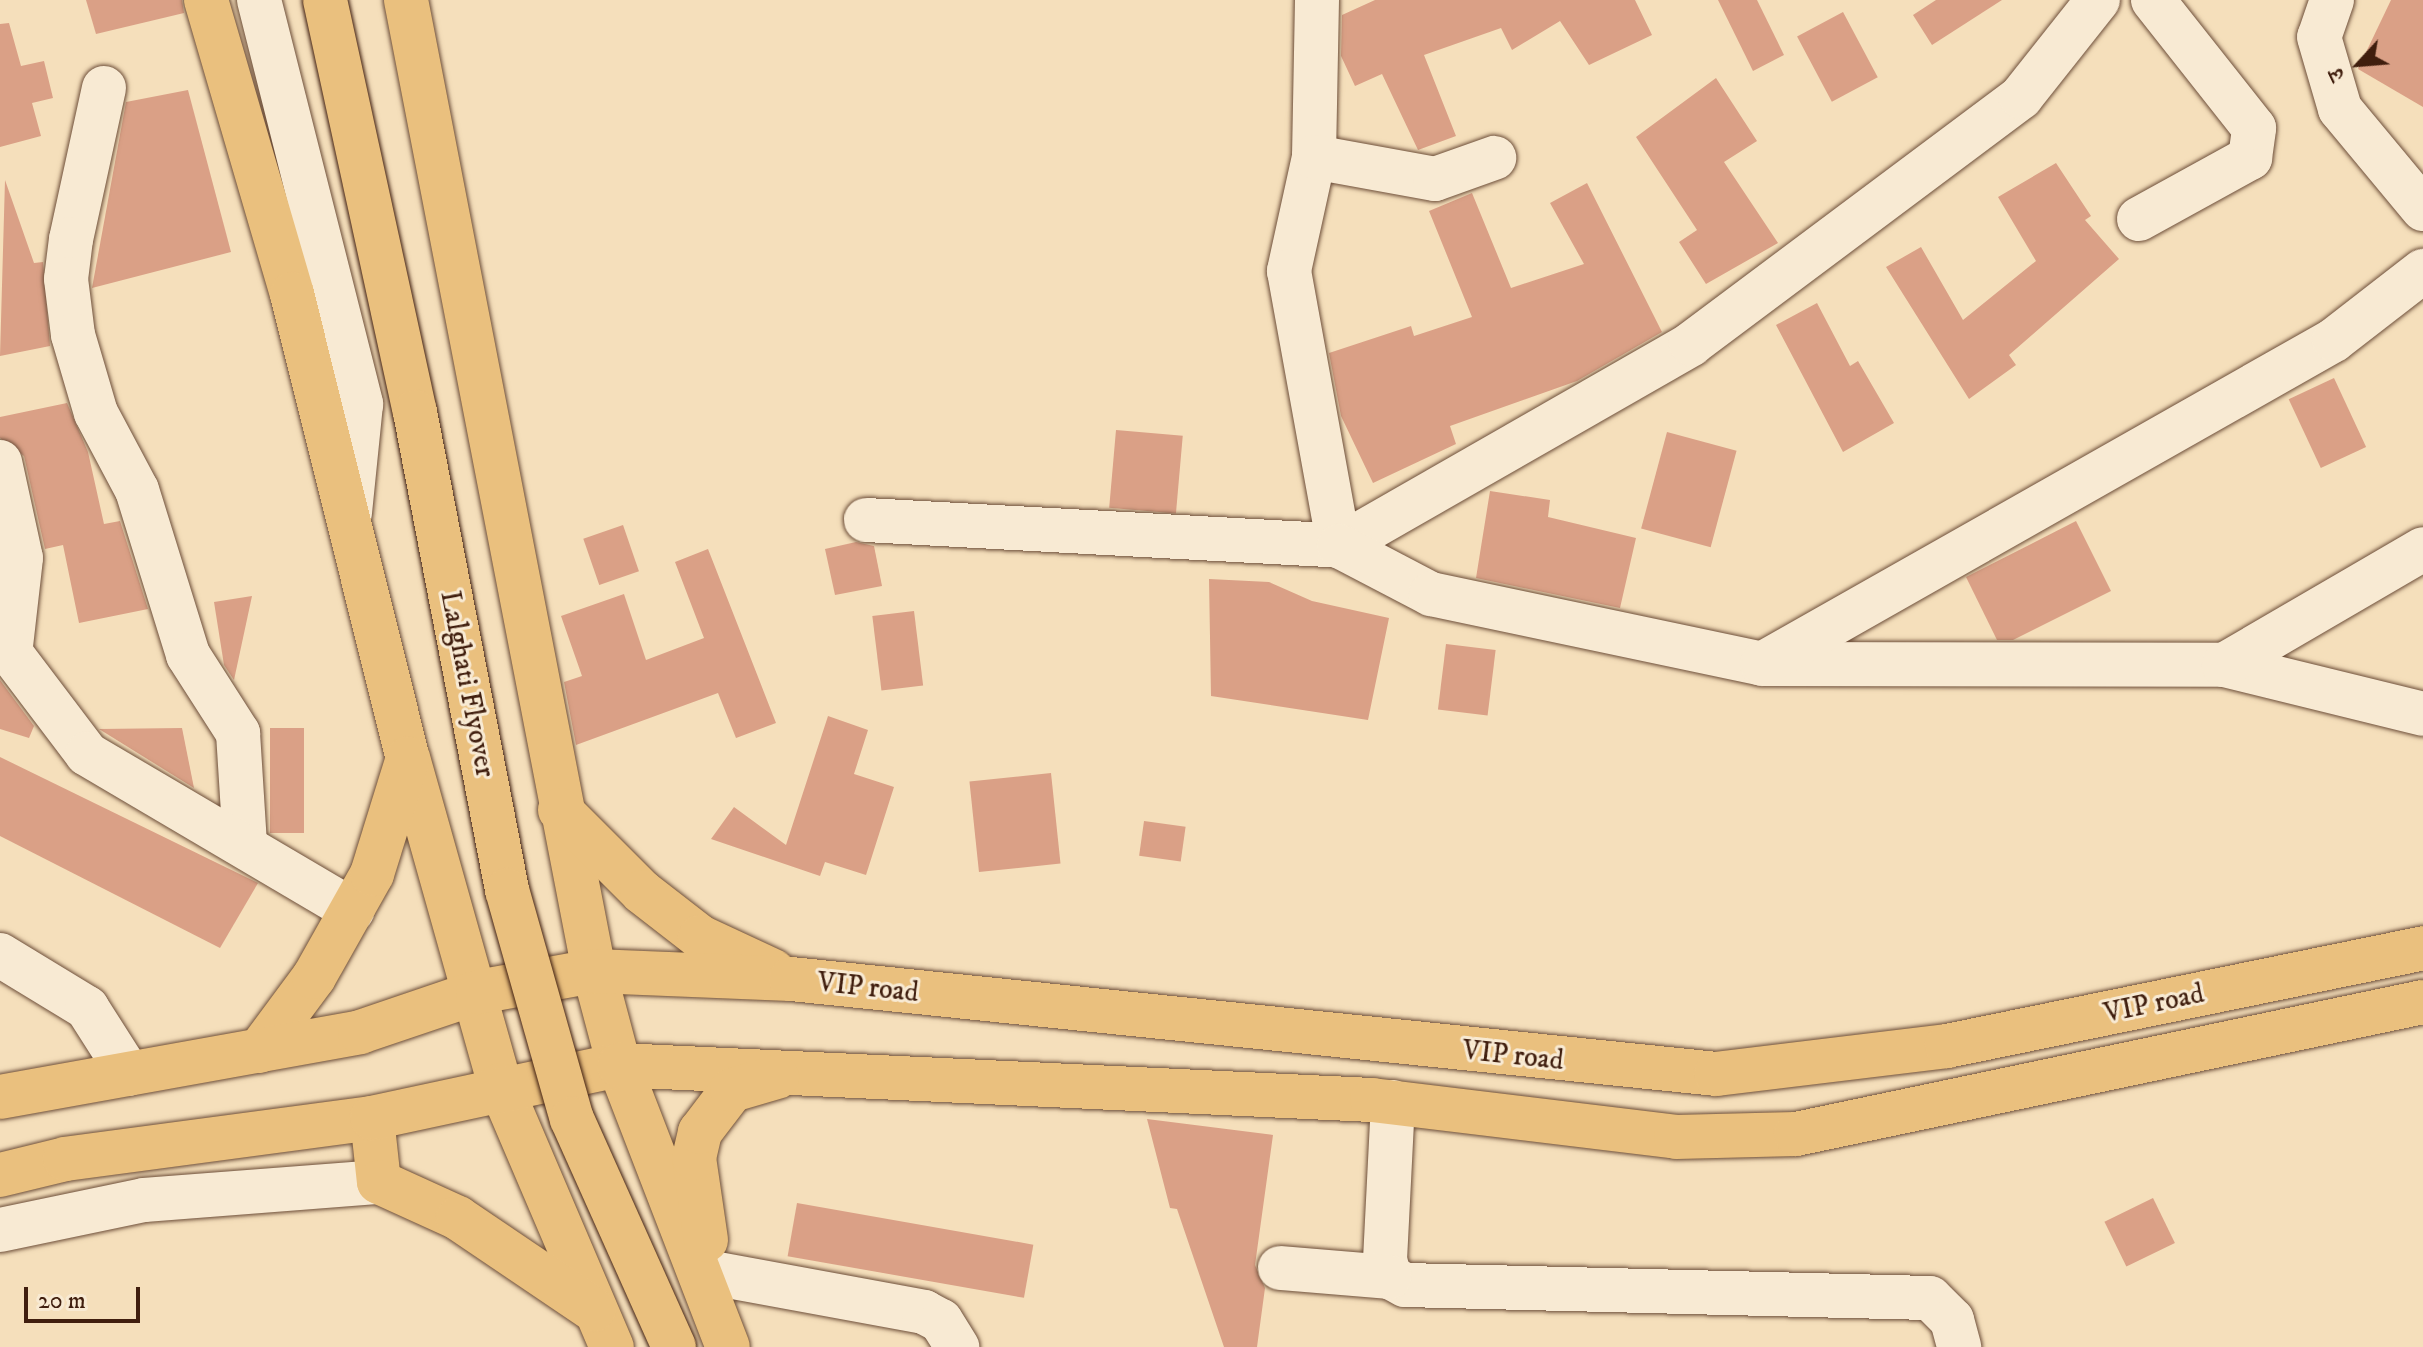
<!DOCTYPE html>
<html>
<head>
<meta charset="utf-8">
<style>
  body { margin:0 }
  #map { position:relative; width:2423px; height:1347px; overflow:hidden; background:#f5dfbb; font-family:"IM FELL DW Pica","Noto Serif Devanagari",serif }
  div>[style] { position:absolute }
  .building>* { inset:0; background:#daa086; transform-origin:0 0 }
  .roads { filter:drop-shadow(0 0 2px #6d4e39) drop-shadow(0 0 2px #6d4e39) }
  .minor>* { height:44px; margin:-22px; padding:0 22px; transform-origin:22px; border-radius:22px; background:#f8ead3 }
  .major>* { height:44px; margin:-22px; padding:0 22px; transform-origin:22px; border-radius:22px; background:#eac07e }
  .bridges { filter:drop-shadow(0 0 2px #401e0e) drop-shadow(0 0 2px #401e0e) }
  .major-bridge>* { height:44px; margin:-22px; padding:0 22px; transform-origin:22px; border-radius:22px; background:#eac07e }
  span { translate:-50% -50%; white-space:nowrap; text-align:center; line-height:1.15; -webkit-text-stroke:6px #f8ead3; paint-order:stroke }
  .street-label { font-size:28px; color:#401e0e }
  .north { position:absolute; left:2319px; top:24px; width:80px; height:80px; -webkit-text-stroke:6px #f8ead3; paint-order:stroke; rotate:244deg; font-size:22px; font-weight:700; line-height:32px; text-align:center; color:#401e0e }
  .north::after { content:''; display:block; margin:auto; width:28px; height:36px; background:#401e0e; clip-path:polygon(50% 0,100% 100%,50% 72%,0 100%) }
  .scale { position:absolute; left:24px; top:1287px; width:116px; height:36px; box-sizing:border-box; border:4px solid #401e0e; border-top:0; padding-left:10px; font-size:24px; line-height:28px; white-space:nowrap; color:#401e0e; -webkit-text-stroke:6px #f8ead3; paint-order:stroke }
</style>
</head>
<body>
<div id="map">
  <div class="building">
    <i style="clip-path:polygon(86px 0,182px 0,184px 13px,96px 34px)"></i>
    <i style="clip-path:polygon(1375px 0,1635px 0,1652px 35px,1589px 65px,1560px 21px,1512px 50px,1501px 28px,1424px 55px,1456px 136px,1418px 150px,1382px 74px,1355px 86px,1341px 56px,1342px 15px)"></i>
    <i style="clip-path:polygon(1718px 0,1757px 0,1784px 55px,1753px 71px)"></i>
    <i style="clip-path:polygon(1936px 0,2002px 0,1932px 45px,1913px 15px)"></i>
    <i style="clip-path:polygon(2391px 0,2423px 0,2423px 107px,2358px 69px)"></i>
    <i style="left:1843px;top:12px;width:74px;height:52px;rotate:62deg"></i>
    <i style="clip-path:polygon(9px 23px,21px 66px,44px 61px,53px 98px,32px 103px,41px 136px,0 147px,0 24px)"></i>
    <i style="clip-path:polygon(1716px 78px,1757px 141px,1724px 162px,1778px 243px,1706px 284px,1679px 242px,1697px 230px,1636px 137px)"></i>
    <i style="clip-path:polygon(188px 90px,231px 252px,92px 288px,126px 102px)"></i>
    <i style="clip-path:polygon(2056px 163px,2091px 216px,2085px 220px,2119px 259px,2009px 355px,2016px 365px,1969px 399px,1886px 267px,1921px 247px,1963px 320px,2036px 261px,1998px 197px)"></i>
    <i style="clip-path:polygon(5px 180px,34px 263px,43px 262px,50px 346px,0 356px)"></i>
    <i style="clip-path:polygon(1587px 183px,1662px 332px,1577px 381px,1450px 426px,1456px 444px,1373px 483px,1341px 416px,1329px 353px,1411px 326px,1414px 336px,1472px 317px,1429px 211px,1472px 193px,1511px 288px,1584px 264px,1550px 203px)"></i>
    <i style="clip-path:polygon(1817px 303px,1850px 366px,1858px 361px,1894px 423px,1843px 452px,1776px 325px)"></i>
    <i style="left:2334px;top:378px;width:76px;height:50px;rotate:65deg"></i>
    <i style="clip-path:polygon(67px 403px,88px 452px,104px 524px,120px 521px,148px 609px,79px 623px,63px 545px,45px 549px,24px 456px,0 438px,0 417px)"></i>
    <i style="left:1116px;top:430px;width:67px;height:78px;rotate:5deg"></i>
    <i style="left:1667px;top:432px;width:72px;height:100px;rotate:15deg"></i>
    <i style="clip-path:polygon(1490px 491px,1550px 500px,1548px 517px,1636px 538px,1620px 608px,1476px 578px)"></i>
    <i style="clip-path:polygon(2076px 521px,2111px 591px,2013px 640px,1997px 640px,1966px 577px)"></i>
    <i style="left:623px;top:525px;width:49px;height:42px;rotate:71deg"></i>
    <i style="clip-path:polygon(856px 542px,874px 546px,882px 586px,835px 595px,825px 549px)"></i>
    <i style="clip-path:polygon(708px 549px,776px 723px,736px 738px,718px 693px,576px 745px,564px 682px,582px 676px,561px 616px,624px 594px,646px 660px,704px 638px,675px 562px)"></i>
    <i style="clip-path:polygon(1209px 579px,1269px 582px,1312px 601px,1389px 618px,1368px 720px,1211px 696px)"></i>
    <i style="clip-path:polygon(252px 596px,234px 680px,224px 665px,214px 602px)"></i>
    <i style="left:914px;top:611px;width:75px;height:42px;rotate:83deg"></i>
    <i style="left:1446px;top:644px;width:50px;height:66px;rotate:7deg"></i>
    <i style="clip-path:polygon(0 680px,34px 726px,29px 738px,0 729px)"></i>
    <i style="clip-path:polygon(828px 716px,868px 730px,854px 774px,894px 787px,866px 875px,825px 862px,820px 876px,711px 839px,734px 807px,786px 845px)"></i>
    <i style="clip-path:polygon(182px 728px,194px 788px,99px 729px)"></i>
    <i style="left:270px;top:728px;width:34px;height:105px"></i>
    <i style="clip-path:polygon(0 757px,258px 883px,220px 948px,0 836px)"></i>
    <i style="left:1051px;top:773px;width:91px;height:82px;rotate:84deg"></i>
    <i style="left:1144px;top:821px;width:42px;height:35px;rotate:8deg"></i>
    <i style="clip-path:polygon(1147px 1119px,1273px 1135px,1255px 1265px,1265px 1288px,1257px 1347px,1224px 1347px,1177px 1209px,1170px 1208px)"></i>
    <i style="left:2153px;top:1198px;width:50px;height:54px;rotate:64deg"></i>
    <i style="left:797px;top:1203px;width:240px;height:54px;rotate:10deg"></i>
  </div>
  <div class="roads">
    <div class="minor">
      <i style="left:259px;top:0;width:417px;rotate:75.8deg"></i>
      <i style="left:361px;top:404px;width:110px;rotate:95.8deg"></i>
      <i style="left:1317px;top:0;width:157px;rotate:91.1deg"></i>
      <i style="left:1314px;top:157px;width:117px;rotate:102.4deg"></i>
      <i style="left:1289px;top:271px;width:280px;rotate:79.7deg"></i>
      <i style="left:1339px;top:546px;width:406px;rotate:-29.8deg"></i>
      <i style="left:1691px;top:344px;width:412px;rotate:-36.8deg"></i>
      <i style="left:2021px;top:97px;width:124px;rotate:-51.6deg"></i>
      <i style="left:2332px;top:0;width:39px;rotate:109deg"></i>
      <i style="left:2319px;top:37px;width:75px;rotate:73.7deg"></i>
      <i style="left:2340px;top:109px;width:130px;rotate:50.3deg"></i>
      <i style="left:104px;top:88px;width:155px;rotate:102.3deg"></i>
      <i style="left:71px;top:239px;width:40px;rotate:97.1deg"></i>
      <i style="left:66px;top:279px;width:56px;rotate:82.9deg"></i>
      <i style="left:73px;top:335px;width:81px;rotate:73.6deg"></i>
      <i style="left:96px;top:413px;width:87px;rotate:62deg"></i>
      <i style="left:137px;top:490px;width:173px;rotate:72.8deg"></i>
      <i style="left:188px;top:655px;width:93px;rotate:57.3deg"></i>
      <i style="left:238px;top:733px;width:111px;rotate:86.4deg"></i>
      <i style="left:1314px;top:157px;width:123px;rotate:10.3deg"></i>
      <i style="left:1435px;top:179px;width:63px;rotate:-19.6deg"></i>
      <i style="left:2139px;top:219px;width:127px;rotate:-28.8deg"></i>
      <i style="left:2250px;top:158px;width:30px;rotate:-82deg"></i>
      <i style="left:2254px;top:128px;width:163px;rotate:-128.3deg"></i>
      <i style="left:0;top:462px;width:98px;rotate:77.7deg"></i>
      <i style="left:21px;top:558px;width:89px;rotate:96.5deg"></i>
      <i style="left:866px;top:520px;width:474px;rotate:3.1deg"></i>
      <i style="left:1339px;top:546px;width:104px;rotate:27.6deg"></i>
      <i style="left:1431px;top:594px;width:338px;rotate:11.9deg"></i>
      <i style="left:1762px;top:664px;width:462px;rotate:0.1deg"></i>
      <i style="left:2224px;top:665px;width:205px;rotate:13.8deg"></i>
      <i style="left:0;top:639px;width:144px;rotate:52.9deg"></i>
      <i style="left:87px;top:754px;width:308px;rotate:30.5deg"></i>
      <i style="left:1764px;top:663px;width:655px;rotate:-29.54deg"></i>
      <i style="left:2334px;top:340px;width:113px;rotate:-37.8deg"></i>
      <i style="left:2224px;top:665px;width:230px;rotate:-30.2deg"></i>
      <i style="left:0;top:955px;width:102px;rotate:31.3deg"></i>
      <i style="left:87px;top:1008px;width:78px;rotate:57.5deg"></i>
      <i style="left:1393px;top:1102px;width:158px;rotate:92.9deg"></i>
      <i style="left:1385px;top:1260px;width:18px;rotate:74deg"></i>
      <i style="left:1390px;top:1277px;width:17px;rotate:28deg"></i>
      <i style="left:1405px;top:1285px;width:525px;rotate:1.42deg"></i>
      <i style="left:1930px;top:1298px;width:31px;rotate:45deg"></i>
      <i style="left:1952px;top:1320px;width:28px;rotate:75deg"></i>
      <i style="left:0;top:1230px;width:147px;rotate:-11.8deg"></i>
      <i style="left:144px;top:1200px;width:236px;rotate:-4.4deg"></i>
      <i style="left:1280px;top:1268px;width:110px;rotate:4.7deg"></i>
      <i style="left:712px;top:1273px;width:216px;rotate:10.4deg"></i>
      <i style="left:924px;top:1312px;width:19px;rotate:28deg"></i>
      <i style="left:941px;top:1321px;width:31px;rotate:58deg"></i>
    </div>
    <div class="major">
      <i style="left:206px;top:0;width:306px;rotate:73.7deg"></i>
      <i style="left:292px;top:294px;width:478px;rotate:76deg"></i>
      <i style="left:408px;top:758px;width:340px;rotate:74.3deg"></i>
      <i style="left:500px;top:1085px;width:285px;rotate:66.9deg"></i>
      <i style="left:406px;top:0;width:989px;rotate:79.04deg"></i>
      <i style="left:594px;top:971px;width:97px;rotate:75.1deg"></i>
      <i style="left:619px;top:1065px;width:302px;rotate:68.9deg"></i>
      <i style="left:560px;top:810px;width:116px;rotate:45deg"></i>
      <i style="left:642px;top:892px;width:73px;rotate:37.8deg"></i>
      <i style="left:700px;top:937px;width:81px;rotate:25deg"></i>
      <i style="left:259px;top:1051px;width:92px;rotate:-53.4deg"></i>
      <i style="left:314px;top:977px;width:118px;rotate:-60.6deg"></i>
      <i style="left:372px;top:874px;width:121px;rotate:-72.8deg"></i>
      <i style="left:0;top:1097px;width:366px;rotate:-10.2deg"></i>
      <i style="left:360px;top:1032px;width:125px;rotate:-18.7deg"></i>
      <i style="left:478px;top:992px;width:118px;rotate:-10.3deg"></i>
      <i style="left:594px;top:971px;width:197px;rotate:2.3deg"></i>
      <i style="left:791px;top:979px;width:930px;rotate:5.86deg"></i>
      <i style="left:1716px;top:1074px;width:233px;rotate:-6.9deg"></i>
      <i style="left:1947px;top:1046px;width:486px;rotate:-11.6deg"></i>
      <i style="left:372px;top:1118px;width:64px;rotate:83.8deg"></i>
      <i style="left:379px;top:1182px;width:87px;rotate:24.5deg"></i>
      <i style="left:458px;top:1218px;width:164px;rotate:34.1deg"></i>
      <i style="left:0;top:1175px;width:67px;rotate:-13.8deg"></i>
      <i style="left:65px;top:1159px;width:310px;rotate:-7.6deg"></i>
      <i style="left:372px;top:1118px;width:253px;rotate:-12.1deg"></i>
      <i style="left:619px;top:1065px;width:754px;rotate:2.66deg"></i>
      <i style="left:1372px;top:1100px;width:306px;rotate:6.9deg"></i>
      <i style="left:1676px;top:1137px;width:120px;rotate:-1.4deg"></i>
      <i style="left:1796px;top:1134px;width:641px;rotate:-11.89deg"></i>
      <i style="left:706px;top:1240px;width:83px;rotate:-98.3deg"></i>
      <i style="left:694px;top:1158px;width:27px;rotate:-77deg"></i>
      <i style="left:700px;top:1132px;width:53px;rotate:-52.7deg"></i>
      <i style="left:732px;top:1090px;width:47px;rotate:-16.1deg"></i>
    </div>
  </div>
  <div class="bridges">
    <div class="major-bridge">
      <i style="left:325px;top:0;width:422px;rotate:77.7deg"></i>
      <i style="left:415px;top:412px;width:487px;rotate:79.1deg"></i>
      <i style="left:507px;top:890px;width:238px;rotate:74.2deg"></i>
      <i style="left:572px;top:1119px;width:250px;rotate:65.9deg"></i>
    </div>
  </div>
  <div class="street-label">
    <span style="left:467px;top:684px;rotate:79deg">Lalghati Flyover</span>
    <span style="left:868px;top:988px;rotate:6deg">VIP road</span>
    <span style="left:2154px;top:1004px;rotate:-12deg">VIP road</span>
    <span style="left:1513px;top:1056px;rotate:6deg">VIP road</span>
  </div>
  <div class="north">उ</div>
  <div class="scale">20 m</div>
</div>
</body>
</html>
